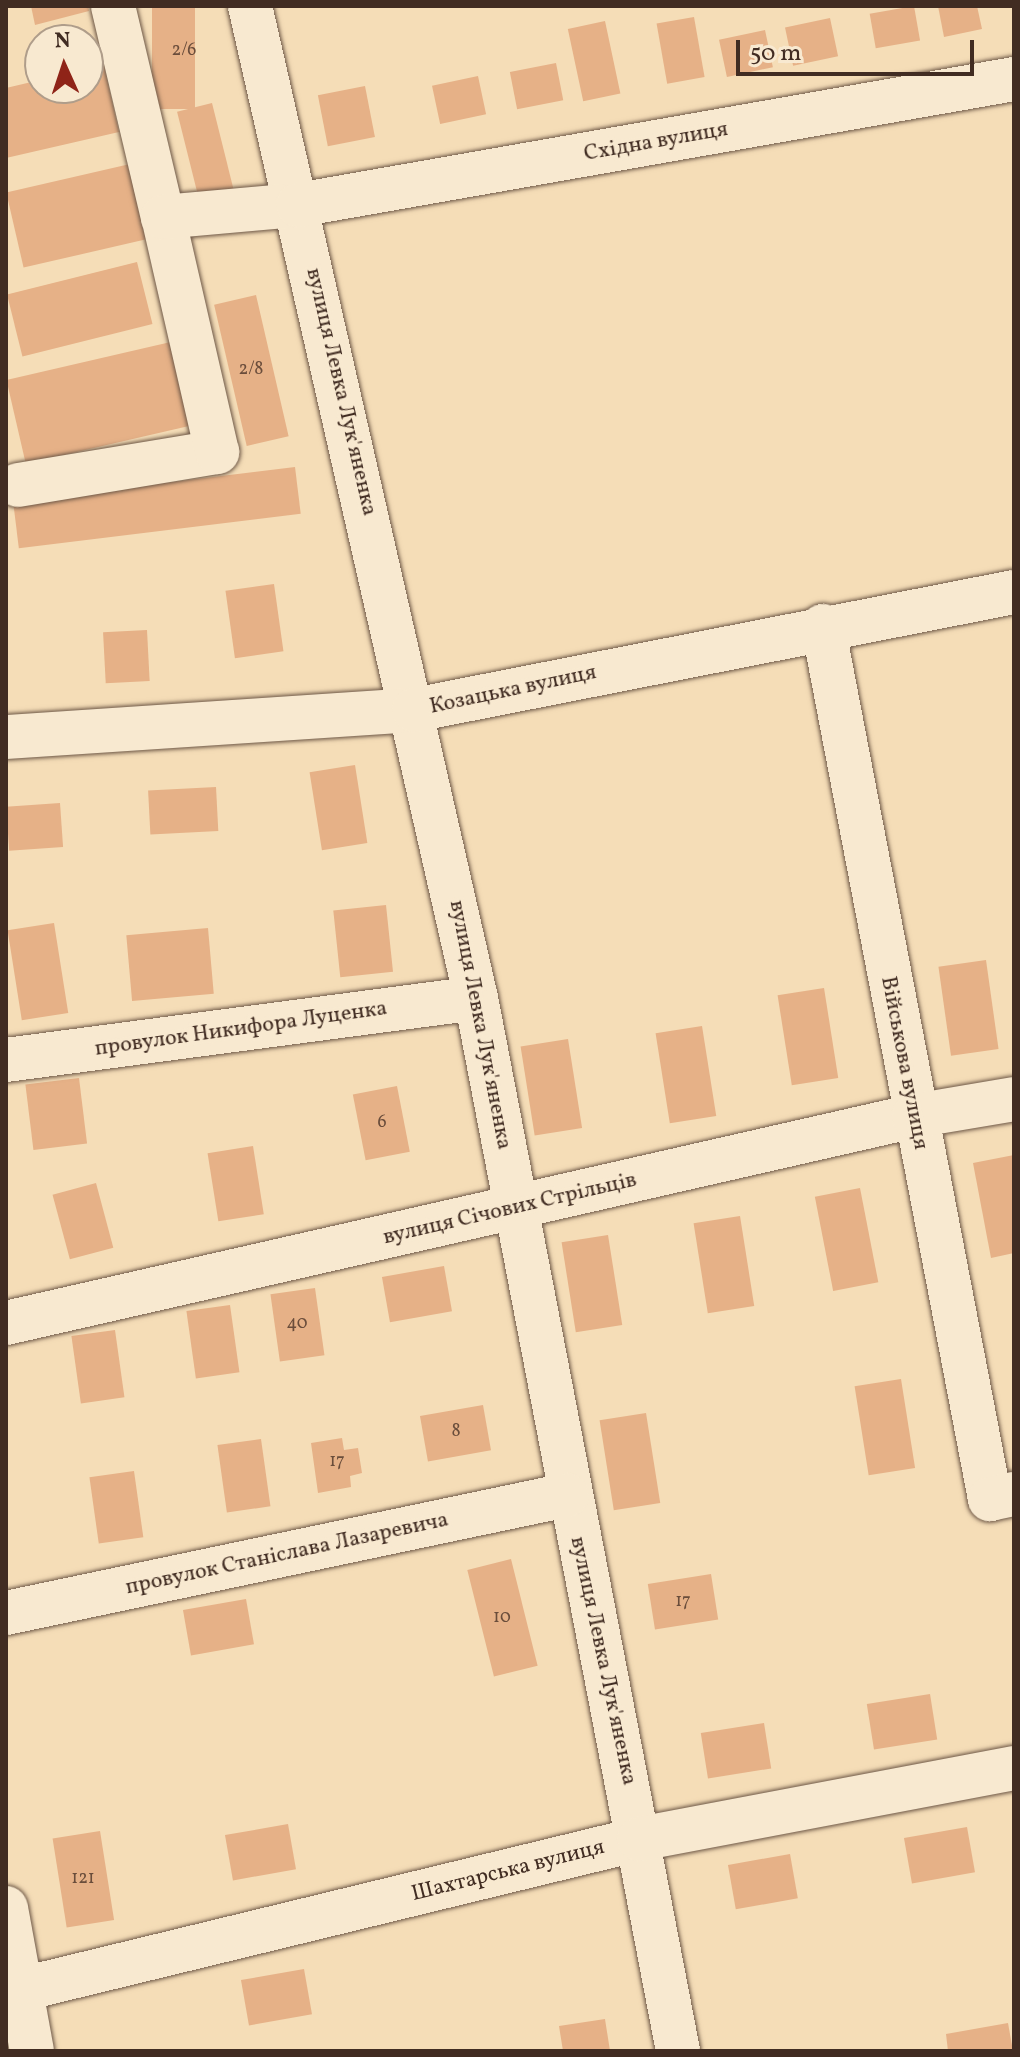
<!DOCTYPE html>
<html>
<head>
<meta charset="utf-8">
<style>
  body { margin:0 }
  #map { position:relative; width:1020px; height:2057px; overflow:hidden; background:#f5ddb7; font-family:Vollkorn,serif }
  div>[style] { position:absolute }
  .building>* { inset:0; background:#e6b187; transform-origin:0 0 }
  .roads { filter:drop-shadow(0 0 2px #6e5847) drop-shadow(0 0 2px #6e5847) }
  .minor>* { height:44px; margin:-22px; padding:0 22px; transform-origin:22px; border-radius:22px; background:#f8e9d0 }
  span { translate:-50% -50%; white-space:nowrap; text-align:center; line-height:1.15; -webkit-text-stroke:7px #f8e9d0; paint-order:stroke }
  .number-label { font-size:18px; color:#6a4d3b }
  .number-label span { -webkit-text-stroke-width:0 }
  .street-label { font-size:22px; color:#412c22 }
  .frame { position:absolute; inset:0; border:8px solid #412c22; pointer-events:none }
  .north { position:absolute; left:24px; top:24px; width:80px; height:80px; box-sizing:border-box; background:#f8e9d0; border:2px solid #af9d8a; border-radius:50%; rotate:357deg; font-size:22px; font-weight:700; line-height:32px; text-align:center; color:#412c22 }
  .north::after { content:''; display:block; margin:auto; width:28px; height:36px; background:#8f2418; clip-path:polygon(50% 0,100% 100%,50% 72%,0 100%) }
  .scale { position:absolute; left:736px; top:40px; width:238px; height:36px; box-sizing:border-box; border:4px solid #412c22; border-top:0; padding-left:10px; font-size:24px; line-height:28px; white-space:nowrap; color:#412c22; -webkit-text-stroke:6px #f8e9d0; paint-order:stroke }
</style>
</head>
<body>
<div id="map">
  <div class="building">
    <i style="clip-path:polygon(31px 6px,88px 6px,89px 11px,35px 25px)"></i>
    <i style="left:152px;top:6px;width:43px;height:103px"></i>
    <i style="left:914px;top:6px;width:35px;height:45px;rotate:80deg"></i>
    <i style="clip-path:polygon(938px 6px,977px 6px,982px 29px,944px 37px)"></i>
    <i style="left:694px;top:17px;width:61px;height:38px;rotate:80deg"></i>
    <i style="left:830px;top:18px;width:39px;height:46px;rotate:78deg"></i>
    <i style="left:605px;top:21px;width:74px;height:38px;rotate:78deg"></i>
    <i style="left:765px;top:30px;width:38px;height:47px;rotate:78deg"></i>
    <i style="left:556px;top:63px;width:38px;height:47px;rotate:79deg"></i>
    <i style="clip-path:polygon(104px 66px,119px 132px,6px 158px,6px 88px,40px 80px,40px 88px,88px 88px,88px 69px)"></i>
    <i style="left:478px;top:76px;width:39px;height:47px;rotate:78deg"></i>
    <i style="left:365px;top:86px;width:52px;height:48px;rotate:79deg"></i>
    <i style="left:212px;top:103px;width:97px;height:36px;rotate:76deg"></i>
    <i style="left:130px;top:164px;width:77px;height:127px;rotate:77deg"></i>
    <i style="left:137px;top:262px;width:64px;height:134px;rotate:76deg"></i>
    <i style="left:256px;top:295px;width:145px;height:43px;rotate:77deg"></i>
    <i style="left:175px;top:341px;width:86px;height:173px;rotate:77deg"></i>
    <i style="left:295px;top:467px;width:47px;height:284px;rotate:83deg"></i>
    <i style="left:274px;top:584px;width:68px;height:49px;rotate:82deg"></i>
    <i style="left:147px;top:630px;width:51px;height:44px;rotate:87deg"></i>
    <i style="left:355px;top:765px;width:79px;height:46px;rotate:81deg"></i>
    <i style="left:216px;top:787px;width:44px;height:68px;rotate:87deg"></i>
    <i style="left:60px;top:803px;width:44px;height:54px;rotate:86deg"></i>
    <i style="left:386px;top:905px;width:67px;height:53px;rotate:84deg"></i>
    <i style="left:54px;top:923px;width:91px;height:47px;rotate:81deg"></i>
    <i style="left:208px;top:928px;width:66px;height:82px;rotate:85deg"></i>
    <i style="left:986px;top:960px;width:90px;height:48px;rotate:82deg"></i>
    <i style="left:824px;top:988px;width:91px;height:47px;rotate:81deg"></i>
    <i style="left:702px;top:1026px;width:91px;height:47px;rotate:81deg"></i>
    <i style="left:568px;top:1039px;width:90px;height:48px;rotate:81deg"></i>
    <i style="left:79px;top:1078px;width:66px;height:54px;rotate:83deg"></i>
    <i style="left:397px;top:1086px;width:67px;height:45px;rotate:79deg"></i>
    <i style="left:253px;top:1146px;width:69px;height:46px;rotate:81deg"></i>
    <i style="clip-path:polygon(1014px 1155px,1014px 1253px,991px 1258px,973px 1163px)"></i>
    <i style="left:96px;top:1183px;width:67px;height:45px;rotate:75deg"></i>
    <i style="left:860px;top:1188px;width:96px;height:46px;rotate:79deg"></i>
    <i style="left:740px;top:1216px;width:91px;height:47px;rotate:81deg"></i>
    <i style="left:608px;top:1235px;width:91px;height:47px;rotate:81deg"></i>
    <i style="left:444px;top:1266px;width:46px;height:63px;rotate:80deg"></i>
    <i style="left:315px;top:1288px;width:68px;height:45px;rotate:82deg"></i>
    <i style="left:230px;top:1305px;width:68px;height:44px;rotate:82deg"></i>
    <i style="left:115px;top:1330px;width:68px;height:44px;rotate:82deg"></i>
    <i style="left:901px;top:1379px;width:90px;height:47px;rotate:81deg"></i>
    <i style="left:483px;top:1405px;width:46px;height:64px;rotate:80deg"></i>
    <i style="left:646px;top:1413px;width:91px;height:47px;rotate:81deg"></i>
    <i style="clip-path:polygon(342px 1438px,344px 1450px,358px 1448px,362px 1473px,350px 1476px,351px 1487px,318px 1493px,311px 1443px)"></i>
    <i style="left:261px;top:1439px;width:68px;height:44px;rotate:82deg"></i>
    <i style="left:134px;top:1471px;width:67px;height:45px;rotate:82deg"></i>
    <i style="left:511px;top:1559px;width:110px;height:45px;rotate:76deg"></i>
    <i style="left:711px;top:1574px;width:46px;height:64px;rotate:81deg"></i>
    <i style="left:246px;top:1599px;width:46px;height:64px;rotate:80deg"></i>
    <i style="left:930px;top:1694px;width:46px;height:64px;rotate:81deg"></i>
    <i style="left:764px;top:1723px;width:46px;height:64px;rotate:81deg"></i>
    <i style="left:288px;top:1824px;width:46px;height:64px;rotate:80deg"></i>
    <i style="left:967px;top:1827px;width:46px;height:64px;rotate:80deg"></i>
    <i style="left:100px;top:1831px;width:90px;height:48px;rotate:81deg"></i>
    <i style="left:790px;top:1854px;width:45px;height:63px;rotate:80deg"></i>
    <i style="left:304px;top:1969px;width:46px;height:64px;rotate:80deg"></i>
    <i style="clip-path:polygon(605px 2019px,610px 2051px,563px 2051px,559px 2026px)"></i>
    <i style="clip-path:polygon(1008px 2023px,1013px 2051px,948px 2051px,946px 2034px)"></i>
  </div>
  <div class="roads">
    <div class="minor">
      <i style="left:113px;top:6px;width:217px;rotate:76.7deg"></i>
      <i style="left:250px;top:6px;width:1017px;rotate:77.17deg"></i>
      <i style="left:476px;top:998px;width:1072px;rotate:79.14deg"></i>
      <i style="left:18px;top:485px;width:202px;rotate:-9.4deg"></i>
      <i style="left:217px;top:452px;width:241px;rotate:-102.9deg"></i>
      <i style="left:163px;top:217px;width:136px;rotate:-5.1deg"></i>
      <i style="left:298px;top:205px;width:727px;rotate:-9.98deg"></i>
      <i style="left:823px;top:626px;width:889px;rotate:79.17deg"></i>
      <i style="left:990px;top:1499px;width:25px;rotate:-12deg"></i>
      <i style="left:6px;top:737px;width:409px;rotate:-3.8deg"></i>
      <i style="left:414px;top:710px;width:611px;rotate:-11.13deg"></i>
      <i style="left:6px;top:1060px;width:474px;rotate:-7.5deg"></i>
      <i style="left:6px;top:1323px;width:931px;rotate:-12.84deg"></i>
      <i style="left:914px;top:1116px;width:101px;rotate:-9.6deg"></i>
      <i style="left:6px;top:1613px;width:573px;rotate:-11.88deg"></i>
      <i style="left:6px;top:1908px;width:145px;rotate:79.7deg"></i>
      <i style="left:6px;top:1993px;width:651px;rotate:-13.67deg"></i>
      <i style="left:639px;top:1839px;width:382px;rotate:-10.7deg"></i>
    </div>
  </div>
  <div class="number-label">
    <span style="left:184px;top:51px">2/6</span>
    <span style="left:251px;top:370px">2/8</span>
    <span style="left:382px;top:1123px">6</span>
    <span style="left:297px;top:1324px">40</span>
    <span style="left:456px;top:1432px">8</span>
    <span style="left:337px;top:1462px">17</span>
    <span style="left:683px;top:1602px">17</span>
    <span style="left:502px;top:1618px">10</span>
    <span style="left:83px;top:1879px">121</span>
  </div>
  <div class="street-label">
    <span style="left:656px;top:142px;rotate:-10deg">Східна вулиця</span>
    <span style="left:341px;top:392px;rotate:77deg">вулиця Левка Лук'яненка</span>
    <span style="left:513px;top:690px;rotate:-12deg">Козацька вулиця</span>
    <span style="left:480px;top:1025px;rotate:79deg">вулиця Левка Лук'яненка</span>
    <span style="left:241px;top:1029px;rotate:-8deg">провулок Никифора Луценка</span>
    <span style="left:904px;top:1063px;rotate:79deg">Військова вулиця</span>
    <span style="left:510px;top:1209px;rotate:-13deg">вулиця Січових Стрільців</span>
    <span style="left:287px;top:1554px;rotate:-12deg">провулок Станіслава Лазаревича</span>
    <span style="left:603px;top:1661px;rotate:78deg">вулиця Левка Лук'яненка</span>
    <span style="left:508px;top:1871px;rotate:-14deg">Шахтарська вулиця</span>
  </div>
  <div class="frame"></div>
  <div class="north">N</div>
  <div class="scale">50 m</div>
</div>
</body>
</html>
